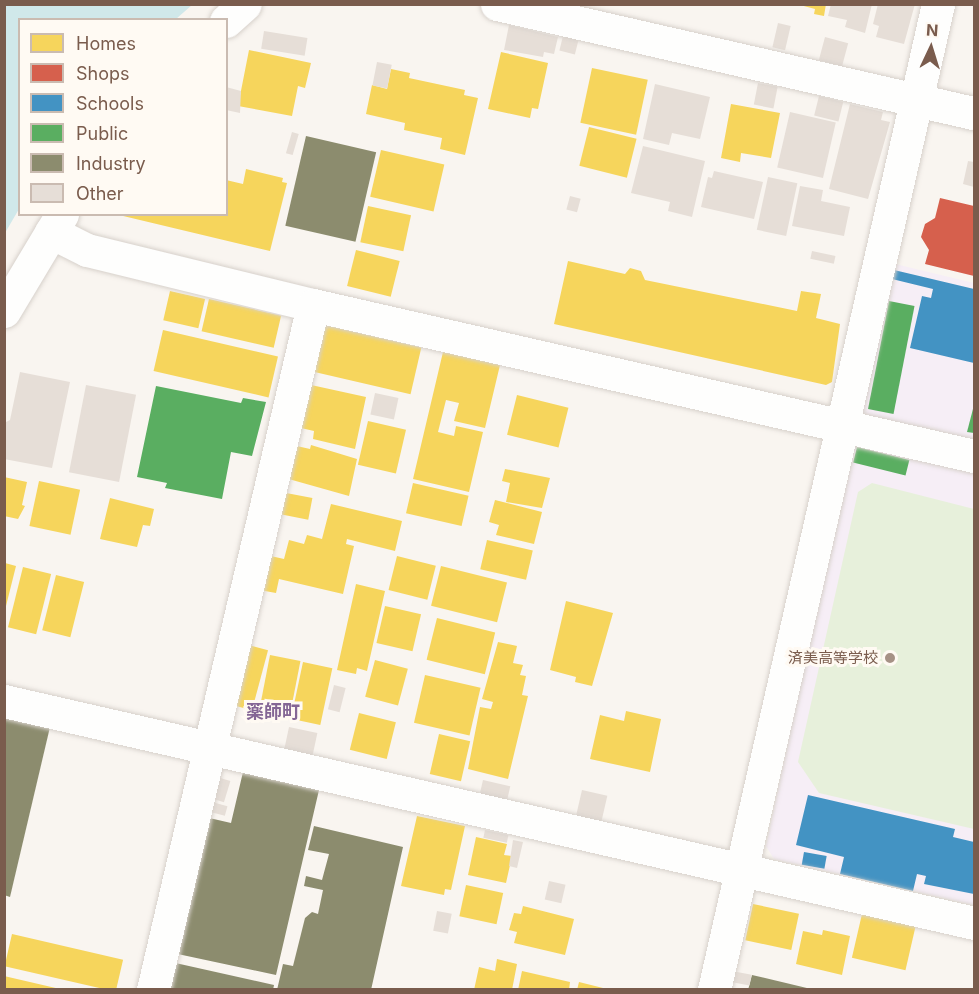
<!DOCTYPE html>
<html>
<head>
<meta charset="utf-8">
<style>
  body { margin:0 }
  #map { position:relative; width:979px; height:994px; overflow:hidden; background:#f9f5f0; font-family:Inter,"Noto Sans JP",sans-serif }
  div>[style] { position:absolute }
  .education>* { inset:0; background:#f6eef6 }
  .green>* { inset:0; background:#e7f0db }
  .water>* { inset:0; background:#d0e8ea }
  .homes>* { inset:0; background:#f6d55c; transform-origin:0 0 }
  .shops>* { inset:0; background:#d6604d }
  .schools>* { inset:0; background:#4393c3; transform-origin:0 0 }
  .public>* { inset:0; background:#5aae61; transform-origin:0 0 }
  .industry>* { inset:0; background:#8c8c6e; transform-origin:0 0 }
  .building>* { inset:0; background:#e6ded7; transform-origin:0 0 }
  .roads { filter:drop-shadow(0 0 2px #d7d1cb) drop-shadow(0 0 2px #d7d1cb) }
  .minor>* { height:33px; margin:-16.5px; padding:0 16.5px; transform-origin:16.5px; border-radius:16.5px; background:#fefefd }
  .dots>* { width:16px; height:16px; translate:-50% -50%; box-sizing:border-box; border:3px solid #fffaf3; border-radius:50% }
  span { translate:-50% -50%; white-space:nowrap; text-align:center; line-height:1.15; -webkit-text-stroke:6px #fffaf3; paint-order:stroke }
  .poi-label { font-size:15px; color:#7a5c4d }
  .right { translate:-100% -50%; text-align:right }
  .quarter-label { font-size:18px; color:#846695; font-weight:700 }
  .frame { position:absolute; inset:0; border:6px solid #7a5c4d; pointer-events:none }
  .legend { position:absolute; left:18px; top:18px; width:210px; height:198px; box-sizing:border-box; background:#fffaf3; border:2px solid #cabbb1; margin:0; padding:8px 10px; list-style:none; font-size:18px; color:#7a5c4d }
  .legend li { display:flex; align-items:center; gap:12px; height:30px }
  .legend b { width:30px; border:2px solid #cabbb1 }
  .north { position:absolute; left:901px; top:18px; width:60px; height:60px; -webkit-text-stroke:4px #fffaf3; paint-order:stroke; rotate:4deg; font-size:16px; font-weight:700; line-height:24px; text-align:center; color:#7a5c4d }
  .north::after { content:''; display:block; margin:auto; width:21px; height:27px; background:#7a5c4d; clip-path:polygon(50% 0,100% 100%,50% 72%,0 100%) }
</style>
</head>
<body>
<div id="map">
  <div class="education">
    <i style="clip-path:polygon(891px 263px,974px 283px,974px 440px,865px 416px,860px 405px)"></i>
    <i style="clip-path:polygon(852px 440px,974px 471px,974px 905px,774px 859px,766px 846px)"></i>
  </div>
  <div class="green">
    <i style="clip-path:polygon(872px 483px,974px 509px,974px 829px,819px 793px,798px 762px,858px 492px)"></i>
  </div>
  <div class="water">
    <i style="clip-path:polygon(5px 4px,192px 5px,176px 19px,20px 20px,19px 209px,5px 233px)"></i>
  </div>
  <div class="homes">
    <i style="clip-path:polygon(826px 4px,824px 16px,814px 14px,815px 9px,800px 5px)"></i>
    <i style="clip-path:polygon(249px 50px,311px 63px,305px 88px,298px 86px,292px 116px,238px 106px)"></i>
    <i style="clip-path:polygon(501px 52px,548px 63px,538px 109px,532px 108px,530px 118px,488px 109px)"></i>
    <i style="left:592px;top:68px;width:57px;height:56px;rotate:12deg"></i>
    <i style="clip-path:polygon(391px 69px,410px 73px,409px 78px,465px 90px,464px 95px,478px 98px,465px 155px,440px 149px,442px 138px,404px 130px,405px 123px,366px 114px,372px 85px,387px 89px)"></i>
    <i style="clip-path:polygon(731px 104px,780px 113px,771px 158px,741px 153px,740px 162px,721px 158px)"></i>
    <i style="left:589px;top:127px;width:49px;height:40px;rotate:14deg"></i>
    <i style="left:381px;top:150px;width:65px;height:48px;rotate:13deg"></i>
    <i style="clip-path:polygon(246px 169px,283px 178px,282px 182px,287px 183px,270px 251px,119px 215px,226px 214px,226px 180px,243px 184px)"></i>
    <i style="left:368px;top:206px;width:44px;height:37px;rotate:12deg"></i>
    <i style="left:356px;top:250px;width:45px;height:37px;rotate:14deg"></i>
    <i style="clip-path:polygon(568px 261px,625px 274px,630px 268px,641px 271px,645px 280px,797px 311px,801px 291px,821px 294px,816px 318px,840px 324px,832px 382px,826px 385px,554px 324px)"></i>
    <i style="left:170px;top:291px;width:36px;height:30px;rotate:13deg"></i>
    <i style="left:209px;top:299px;width:74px;height:33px;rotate:13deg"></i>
    <i style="left:320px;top:324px;width:104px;height:48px;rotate:13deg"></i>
    <i style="left:163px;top:330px;width:118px;height:42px;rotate:13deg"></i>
    <i style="clip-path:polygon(443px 352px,500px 365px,485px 428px,454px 421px,459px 403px,446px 400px,438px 432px,454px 436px,456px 426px,483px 432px,469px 492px,413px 479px)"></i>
    <i style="clip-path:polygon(302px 383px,366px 397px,355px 449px,313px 439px,314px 431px,292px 426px)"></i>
    <i style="left:517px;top:395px;width:53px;height:41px;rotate:14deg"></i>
    <i style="left:368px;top:421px;width:39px;height:45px;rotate:13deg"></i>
    <i style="clip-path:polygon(288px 444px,310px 449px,311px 445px,357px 459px,349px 496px,278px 476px)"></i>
    <i style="clip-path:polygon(505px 469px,550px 478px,542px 508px,506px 502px,510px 483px,502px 481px)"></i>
    <i style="clip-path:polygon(4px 477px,27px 482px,22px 505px,25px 506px,18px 519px,4px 516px)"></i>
    <i style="left:39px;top:481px;width:42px;height:46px;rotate:12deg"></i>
    <i style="left:413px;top:483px;width:57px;height:31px;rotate:13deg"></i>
    <i style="left:281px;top:492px;width:32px;height:22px;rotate:11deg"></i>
    <i style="clip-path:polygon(110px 498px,154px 509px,150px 526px,143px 525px,137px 547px,100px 539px)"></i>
    <i style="clip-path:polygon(495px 500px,542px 512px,534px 544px,496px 535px,499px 525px,489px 522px)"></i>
    <i style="clip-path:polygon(331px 504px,402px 521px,395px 551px,347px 539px,346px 544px,354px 546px,343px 594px,279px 579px,276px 593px,254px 589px,262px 554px,284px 559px,289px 540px,304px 544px,307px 535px,322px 539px)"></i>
    <i style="left:487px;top:540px;width:47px;height:30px;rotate:13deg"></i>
    <i style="left:397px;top:556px;width:40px;height:35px;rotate:14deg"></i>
    <i style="clip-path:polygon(5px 563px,16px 566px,5px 610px)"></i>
    <i style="left:441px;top:566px;width:68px;height:41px;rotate:14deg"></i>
    <i style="left:23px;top:567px;width:29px;height:62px;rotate:14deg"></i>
    <i style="left:56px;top:575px;width:29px;height:57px;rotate:14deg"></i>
    <i style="clip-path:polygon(356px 584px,385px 591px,367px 671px,357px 668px,356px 674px,337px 670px)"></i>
    <i style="clip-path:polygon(566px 601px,613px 613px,592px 686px,575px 682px,576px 677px,550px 670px)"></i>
    <i style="left:385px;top:606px;width:37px;height:38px;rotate:13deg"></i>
    <i style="left:437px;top:618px;width:60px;height:43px;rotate:14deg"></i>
    <i style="clip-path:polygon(498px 642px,517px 646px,513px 663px,523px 665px,520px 675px,526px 676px,522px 695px,528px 696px,508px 779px,468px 769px,480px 707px,491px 709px,493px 702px,482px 699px)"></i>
    <i style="left:241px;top:643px;width:28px;height:62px;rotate:15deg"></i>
    <i style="left:270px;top:655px;width:31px;height:58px;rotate:11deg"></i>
    <i style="left:375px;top:660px;width:34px;height:38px;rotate:15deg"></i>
    <i style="left:303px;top:662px;width:30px;height:58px;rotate:12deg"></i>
    <i style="left:425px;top:675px;width:57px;height:49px;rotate:13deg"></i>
    <i style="clip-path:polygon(626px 711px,661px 719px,650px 772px,590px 759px,600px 715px,624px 721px)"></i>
    <i style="left:359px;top:713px;width:38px;height:38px;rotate:14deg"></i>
    <i style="left:439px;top:734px;width:32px;height:41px;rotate:13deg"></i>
    <i style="clip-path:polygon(417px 816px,465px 826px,451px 890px,445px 889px,444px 895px,401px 886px)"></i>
    <i style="clip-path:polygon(476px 837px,507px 844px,504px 855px,512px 856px,506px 883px,468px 875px)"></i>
    <i style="left:466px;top:885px;width:38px;height:32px;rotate:12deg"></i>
    <i style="left:753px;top:904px;width:47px;height:37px;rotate:12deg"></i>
    <i style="clip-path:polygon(523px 906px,574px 919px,565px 955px,514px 943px,517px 932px,509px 930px,514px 913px,521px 914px)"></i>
    <i style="left:862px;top:914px;width:55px;height:45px;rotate:13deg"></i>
    <i style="clip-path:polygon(823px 930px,850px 936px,842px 975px,796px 964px,803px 931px,822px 935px)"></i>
    <i style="left:12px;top:934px;width:114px;height:33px;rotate:13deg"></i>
    <i style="clip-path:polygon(497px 959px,517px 964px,512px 990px,474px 990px,479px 967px,495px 971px)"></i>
    <i style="clip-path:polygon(522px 971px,570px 982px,569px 990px,518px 990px)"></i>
    <i style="clip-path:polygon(4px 976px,60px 989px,60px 990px,4px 990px)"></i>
    <i style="clip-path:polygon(579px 982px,607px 989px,607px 990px,577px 990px)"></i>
  </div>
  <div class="shops">
    <i style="clip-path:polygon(940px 198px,974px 206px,974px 276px,925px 264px,929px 250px,921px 237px,925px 224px,935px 218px)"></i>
  </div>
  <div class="schools">
    <i style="clip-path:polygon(894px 270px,974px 289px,974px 363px,910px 348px,922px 296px,931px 298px,933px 289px,892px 279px)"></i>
    <i style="clip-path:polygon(808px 795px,955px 829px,953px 837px,974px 842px,974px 894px,924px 884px,926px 876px,917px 874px,913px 891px,840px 874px,844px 857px,796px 845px)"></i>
    <i style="left:804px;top:852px;width:23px;height:13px;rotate:10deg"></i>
  </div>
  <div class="public">
    <i style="left:889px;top:301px;width:26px;height:110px;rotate:11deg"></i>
    <i style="clip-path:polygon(156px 386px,241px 403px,243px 398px,266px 402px,252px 456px,231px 452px,222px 499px,165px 488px,167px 483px,137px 477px)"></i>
    <i style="clip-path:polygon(974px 405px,974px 433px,967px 432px)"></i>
    <i style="left:857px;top:447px;width:54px;height:16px;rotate:14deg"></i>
  </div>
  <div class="industry">
    <i style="left:306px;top:136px;width:72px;height:92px;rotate:13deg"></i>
    <i style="clip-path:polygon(4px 716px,50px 727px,10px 897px,4px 895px)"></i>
    <i style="clip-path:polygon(243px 772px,319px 790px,276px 975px,173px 953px,205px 817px,231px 823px)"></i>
    <i style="clip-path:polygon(314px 826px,403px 847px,371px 990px,277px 990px,283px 964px,293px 966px,305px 918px,312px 912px,318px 914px,323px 890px,304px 886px,306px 876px,322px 880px,329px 854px,308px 850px)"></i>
    <i style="clip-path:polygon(171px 962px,274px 985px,273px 990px,165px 990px)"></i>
    <i style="clip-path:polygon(752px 975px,811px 989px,811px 990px,748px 990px)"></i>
  </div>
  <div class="building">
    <i style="clip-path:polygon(831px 4px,872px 4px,865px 33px,845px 27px,847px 20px,828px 16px)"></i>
    <i style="clip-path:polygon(878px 4px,915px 4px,904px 44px,876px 37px,879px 26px,873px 24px)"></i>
    <i style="left:778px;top:23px;width:13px;height:25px;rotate:13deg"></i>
    <i style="clip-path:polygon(509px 25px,558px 37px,554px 54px,544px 52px,543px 57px,504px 50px)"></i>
    <i style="left:264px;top:31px;width:44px;height:18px;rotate:9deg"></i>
    <i style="left:563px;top:36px;width:16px;height:15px;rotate:14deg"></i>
    <i style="left:825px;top:37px;width:24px;height:24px;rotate:15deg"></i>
    <i style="left:377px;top:62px;width:15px;height:24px;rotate:11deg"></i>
    <i style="left:758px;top:83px;width:20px;height:22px;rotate:11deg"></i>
    <i style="clip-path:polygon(655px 84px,710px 97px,700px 139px,672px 133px,669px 145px,643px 139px)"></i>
    <i style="clip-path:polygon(226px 87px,241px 91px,240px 113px,226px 110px)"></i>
    <i style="left:819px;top:96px;width:25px;height:20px;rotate:14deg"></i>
    <i style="clip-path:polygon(850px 104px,883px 112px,881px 120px,890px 122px,868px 199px,829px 189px)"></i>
    <i style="left:790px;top:112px;width:47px;height:57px;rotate:13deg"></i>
    <i style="left:292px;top:132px;width:7px;height:22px;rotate:16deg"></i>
    <i style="clip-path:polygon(643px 146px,705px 161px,692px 217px,668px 211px,670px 202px,631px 193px)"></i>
    <i style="clip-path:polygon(968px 161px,974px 162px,974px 187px,963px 184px)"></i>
    <i style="clip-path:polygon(714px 171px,763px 182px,754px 219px,701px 207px,708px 177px,712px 178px)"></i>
    <i style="left:768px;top:177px;width:30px;height:54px;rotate:12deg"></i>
    <i style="clip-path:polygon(800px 186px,823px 190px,821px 201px,850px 207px,844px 236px,792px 226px)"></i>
    <i style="left:570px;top:196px;width:11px;height:14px;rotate:15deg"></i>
    <i style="left:812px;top:251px;width:24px;height:8px;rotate:12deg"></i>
    <i style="clip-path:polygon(20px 372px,70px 382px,52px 468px,4px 459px,4px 423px,10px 420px)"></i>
    <i style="left:86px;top:385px;width:51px;height:89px;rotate:11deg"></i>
    <i style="left:375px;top:393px;width:24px;height:22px;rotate:12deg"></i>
    <i style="left:334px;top:685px;width:12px;height:25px;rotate:14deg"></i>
    <i style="left:289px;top:727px;width:29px;height:24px;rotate:12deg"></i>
    <i style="left:217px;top:777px;width:14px;height:22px;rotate:17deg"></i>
    <i style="left:483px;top:780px;width:28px;height:15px;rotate:13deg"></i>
    <i style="left:582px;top:790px;width:26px;height:27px;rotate:13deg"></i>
    <i style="left:212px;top:802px;width:16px;height:10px;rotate:15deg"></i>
    <i style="left:485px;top:830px;width:24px;height:8px;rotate:12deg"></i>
    <i style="clip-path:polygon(513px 840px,523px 842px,517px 868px,509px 866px)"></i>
    <i style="left:549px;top:881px;width:17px;height:19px;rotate:13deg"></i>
    <i style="left:437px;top:911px;width:15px;height:20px;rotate:11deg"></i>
    <i style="left:732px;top:971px;width:20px;height:11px;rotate:11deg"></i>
  </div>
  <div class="roads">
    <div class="minor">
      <i style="left:497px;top:4px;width:489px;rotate:12.9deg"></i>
      <i style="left:226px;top:21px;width:25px;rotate:-42deg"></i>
      <i style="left:51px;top:232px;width:40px;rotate:26.6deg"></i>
      <i style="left:87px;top:250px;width:233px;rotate:13.7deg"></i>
      <i style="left:313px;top:305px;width:678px;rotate:12.87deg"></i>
      <i style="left:4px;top:311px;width:113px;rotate:-59.1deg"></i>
      <i style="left:4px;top:701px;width:995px;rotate:12.89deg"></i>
      <i style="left:153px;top:990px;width:703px;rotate:-76.85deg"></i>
      <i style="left:714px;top:990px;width:1011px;rotate:-77.2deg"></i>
    </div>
  </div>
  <div class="dots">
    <i style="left:890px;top:658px;background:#a69286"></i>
  </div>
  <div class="poi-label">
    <span class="right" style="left:878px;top:658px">済美高等学校</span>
  </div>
  <div class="quarter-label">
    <span style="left:273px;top:712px">薬師町</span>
  </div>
  <div class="frame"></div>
  <ul class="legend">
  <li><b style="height:16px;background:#f6d55c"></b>Homes</li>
  <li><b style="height:16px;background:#d6604d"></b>Shops</li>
  <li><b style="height:16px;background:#4393c3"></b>Schools</li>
  <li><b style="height:16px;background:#5aae61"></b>Public</li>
  <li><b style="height:16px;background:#8c8c6e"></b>Industry</li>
  <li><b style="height:16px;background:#e6ded7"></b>Other</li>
  </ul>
  <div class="north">N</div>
</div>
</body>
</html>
